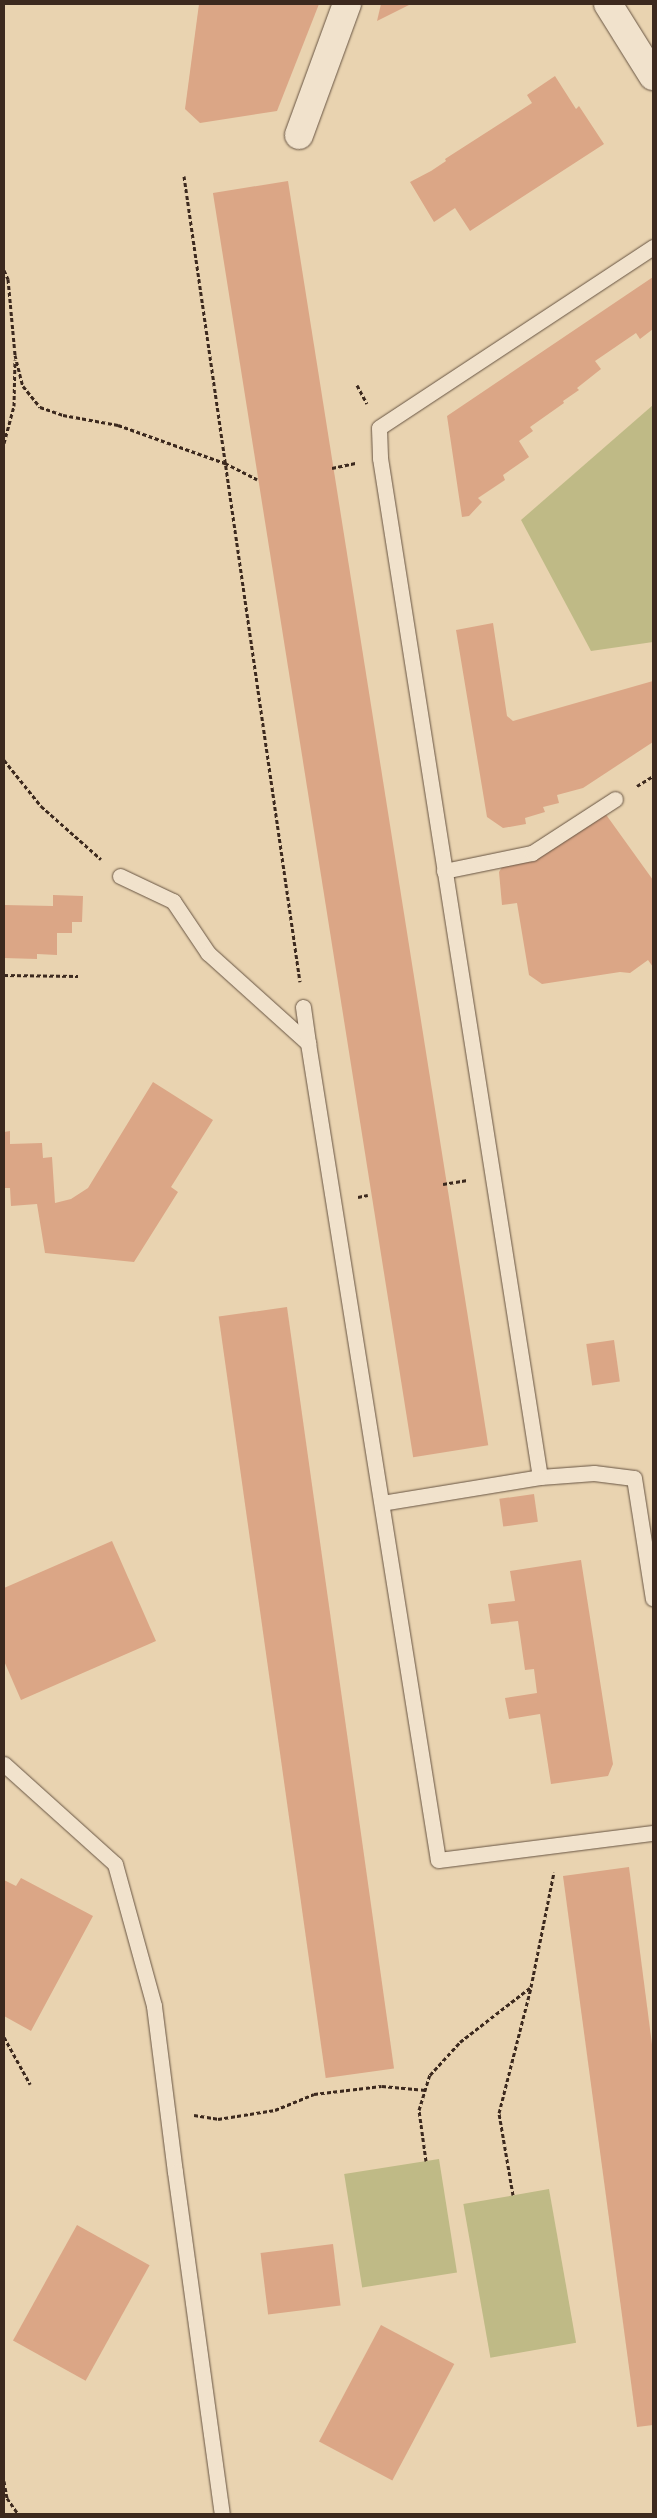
<!DOCTYPE html>
<html>
<head>
<meta charset="utf-8">
<style>
  body { margin:0 }
  #map { position:relative; width:657px; height:2518px; overflow:hidden; background:#e9d3b0; font-family:Vollkorn,serif }
  div>[style] { position:absolute }
  .green>* { inset:0; background:#bfba86; transform-origin:0 0 }
  .building>* { inset:0; background:#dba686; transform-origin:0 0 }
  .path>* { height:3px; margin-top:-1.5px; transform-origin:0; background:repeating-linear-gradient(90deg,#3c291e 0 4px,transparent 0 6.5px) }
  .roads { filter:drop-shadow(0 0 1px #675442) drop-shadow(0 0 1px #675442) }
  .service>* { height:15px; margin:-7.5px; padding:0 7.5px; transform-origin:7.5px; border-radius:7.5px; background:#f1e2cc }
  .minor>* { height:28px; margin:-14px; padding:0 14px; transform-origin:14px; border-radius:14px; background:#f1e2cc }
  span { translate:-50% -50%; white-space:nowrap; text-align:center; line-height:1.15; -webkit-text-stroke:4.5px #f1e2cc; paint-order:stroke }
  .frame { position:absolute; inset:0; border:5px solid #3c291e; pointer-events:none }
</style>
</head>
<body>
<div id="map">
  <div class="green">
    <i style="clip-path:polygon(653px 405px,653px 642px,591px 651px,521px 520px)"></i>
    <i style="left:439px;top:2159px;width:115px;height:96px;rotate:81deg"></i>
    <i style="left:549px;top:2189px;width:156px;height:87px;rotate:80deg"></i>
  </div>
  <div class="building">
    <i style="clip-path:polygon(199px 4px,319px 4px,277px 111px,200px 123px,185px 109px)"></i>
    <i style="clip-path:polygon(381px 4px,411px 4px,377px 21px)"></i>
    <i style="clip-path:polygon(555px 76px,576px 109px,579px 106px,604px 144px,470px 231px,455px 208px,434px 222px,410px 182px,431px 171px,446px 161px,445px 159px,532px 103px,527px 95px)"></i>
    <i style="left:288px;top:181px;width:1280px;height:76px;rotate:81deg"></i>
    <i style="clip-path:polygon(653px 277px,653px 329px,640px 339px,636px 333px,595px 361px,601px 369px,577px 388px,579px 390px,563px 401px,564px 403px,530px 427px,533px 431px,519px 441px,529px 457px,503px 475px,505px 480px,478px 498px,482px 502px,469px 516px,462px 517px,447px 416px)"></i>
    <i style="clip-path:polygon(493px 623px,507px 716px,513px 721px,653px 681px,653px 742px,583px 788px,557px 795px,559px 803px,543px 807px,545px 812px,525px 818px,526px 824px,503px 828px,487px 817px,456px 630px)"></i>
    <i style="clip-path:polygon(602px 809px,653px 880px,653px 967px,648px 960px,630px 973px,620px 972px,542px 984px,529px 975px,517px 903px,502px 905px,499px 872px,509px 856px,536px 852px)"></i>
    <i style="clip-path:polygon(53px 895px,83px 896px,82px 922px,72px 922px,72px 933px,57px 933px,57px 955px,37px 954px,37px 959px,4px 958px,4px 905px,53px 906px)"></i>
    <i style="clip-path:polygon(153px 1082px,213px 1120px,171px 1187px,178px 1192px,134px 1262px,45px 1253px,37px 1204px,11px 1206px,10px 1188px,4px 1188px,4px 1132px,10px 1131px,10px 1144px,42px 1143px,43px 1158px,52px 1157px,55px 1203px,71px 1199px,88px 1188px)"></i>
    <i style="left:287px;top:1307px;width:769px;height:69px;rotate:82deg"></i>
    <i style="left:614px;top:1340px;width:42px;height:28px;rotate:82deg"></i>
    <i style="left:534px;top:1494px;width:28px;height:35px;rotate:82deg"></i>
    <i style="clip-path:polygon(112px 1541px,156px 1641px,21px 1700px,4px 1661px,4px 1588px)"></i>
    <i style="clip-path:polygon(581px 1560px,613px 1764px,608px 1776px,551px 1784px,540px 1714px,509px 1719px,505px 1698px,537px 1693px,534px 1669px,525px 1670px,518px 1621px,491px 1624px,488px 1604px,515px 1601px,510px 1571px)"></i>
    <i style="clip-path:polygon(629px 1867px,653px 2052px,653px 2425px,637px 2427px,563px 1876px)"></i>
    <i style="clip-path:polygon(21px 1878px,93px 1916px,31px 2031px,4px 2016px,4px 1880px,16px 1886px)"></i>
    <i style="left:77px;top:2225px;width:83px;height:132px;rotate:29deg"></i>
    <i style="left:333px;top:2244px;width:62px;height:73px;rotate:83deg"></i>
    <i style="left:381px;top:2325px;width:83px;height:132px;rotate:28deg"></i>
  </div>
  <div class="path">
    <i style="left:184px;top:176px;width:814px;rotate:81.81deg"></i>
    <i style="left:4px;top:270px;width:10px;rotate:66deg"></i>
    <i style="left:8px;top:279px;width:76px;rotate:84.7deg"></i>
    <i style="left:15px;top:355px;width:32px;rotate:76deg"></i>
    <i style="left:23px;top:386px;width:27px;rotate:51deg"></i>
    <i style="left:40px;top:407px;width:24px;rotate:19deg"></i>
    <i style="left:63px;top:415px;width:56px;rotate:10.3deg"></i>
    <i style="left:118px;top:425px;width:114px;rotate:19.6deg"></i>
    <i style="left:225px;top:463px;width:36px;rotate:27deg"></i>
    <i style="left:357px;top:385px;width:21px;rotate:62deg"></i>
    <i style="left:4px;top:443px;width:38px;rotate:-75deg"></i>
    <i style="left:14px;top:406px;width:46px;rotate:-88.8deg"></i>
    <i style="left:332px;top:468px;width:24px;rotate:-12deg"></i>
    <i style="left:4px;top:760px;width:59px;rotate:51.2deg"></i>
    <i style="left:41px;top:806px;width:80px;rotate:41.5deg"></i>
    <i style="left:637px;top:786px;width:19px;rotate:-32deg"></i>
    <i style="left:4px;top:975px;width:74px;rotate:0.8deg"></i>
    <i style="left:443px;top:1184px;width:25px;rotate:-9deg"></i>
    <i style="left:358px;top:1197px;width:10px;rotate:-11deg"></i>
    <i style="left:4px;top:2037px;width:54px;rotate:61deg"></i>
    <i style="left:194px;top:2115px;width:24px;rotate:9deg"></i>
    <i style="left:218px;top:2119px;width:58px;rotate:-9deg"></i>
    <i style="left:275px;top:2110px;width:42px;rotate:-22.3deg"></i>
    <i style="left:314px;top:2094px;width:68px;rotate:-6.7deg"></i>
    <i style="left:382px;top:2086px;width:44px;rotate:5.2deg"></i>
    <i style="left:426px;top:2161px;width:51px;rotate:-97.8deg"></i>
    <i style="left:419px;top:2110px;width:37px;rotate:-73deg"></i>
    <i style="left:430px;top:2075px;width:45px;rotate:-47.7deg"></i>
    <i style="left:460px;top:2042px;width:90px;rotate:-37.8deg"></i>
    <i style="left:531px;top:1987px;width:117px;rotate:-78.7deg"></i>
    <i style="left:513px;top:2195px;width:83px;rotate:-99.7deg"></i>
    <i style="left:499px;top:2113px;width:130px;rotate:-75.7deg"></i>
    <i style="left:4px;top:2481px;width:17px;rotate:80deg"></i>
    <i style="left:7px;top:2498px;width:19px;rotate:55deg"></i>
  </div>
  <div class="roads">
    <div class="service">
      <i style="left:653px;top:247px;width:328px;rotate:146.6deg"></i>
      <i style="left:379px;top:428px;width:30px;rotate:88deg"></i>
      <i style="left:380px;top:458px;width:1031px;rotate:81.08deg"></i>
      <i style="left:540px;top:1477px;width:54px;rotate:-4.2deg"></i>
      <i style="left:594px;top:1473px;width:40px;rotate:7.1deg"></i>
      <i style="left:634px;top:1478px;width:122px;rotate:81.1deg"></i>
      <i style="left:444px;top:871px;width:90px;rotate:-11.6deg"></i>
      <i style="left:532px;top:853px;width:99px;rotate:-33deg"></i>
      <i style="left:120px;top:876px;width:59px;rotate:25.3deg"></i>
      <i style="left:173px;top:901px;width:63px;rotate:56.1deg"></i>
      <i style="left:208px;top:953px;width:135px;rotate:42deg"></i>
      <i style="left:308px;top:1043px;width:827px;rotate:80.96deg"></i>
      <i style="left:438px;top:1860px;width:217px;rotate:-7.2deg"></i>
      <i style="left:303px;top:1007px;width:36px;rotate:82deg"></i>
      <i style="left:382px;top:1503px;width:160px;rotate:-9.3deg"></i>
      <i style="left:4px;top:1764px;width:149px;rotate:42deg"></i>
      <i style="left:115px;top:1864px;width:147px;rotate:74.6deg"></i>
      <i style="left:154px;top:2006px;width:167px;rotate:82.8deg"></i>
      <i style="left:175px;top:2172px;width:345px;rotate:82.2deg"></i>
    </div>
    <div class="minor">
      <i style="left:608px;top:4px;width:85px;rotate:58deg"></i>
      <i style="left:299px;top:135px;width:140px;rotate:-69.9deg"></i>
    </div>
  </div>
  <div class="frame"></div>
</div>
</body>
</html>
